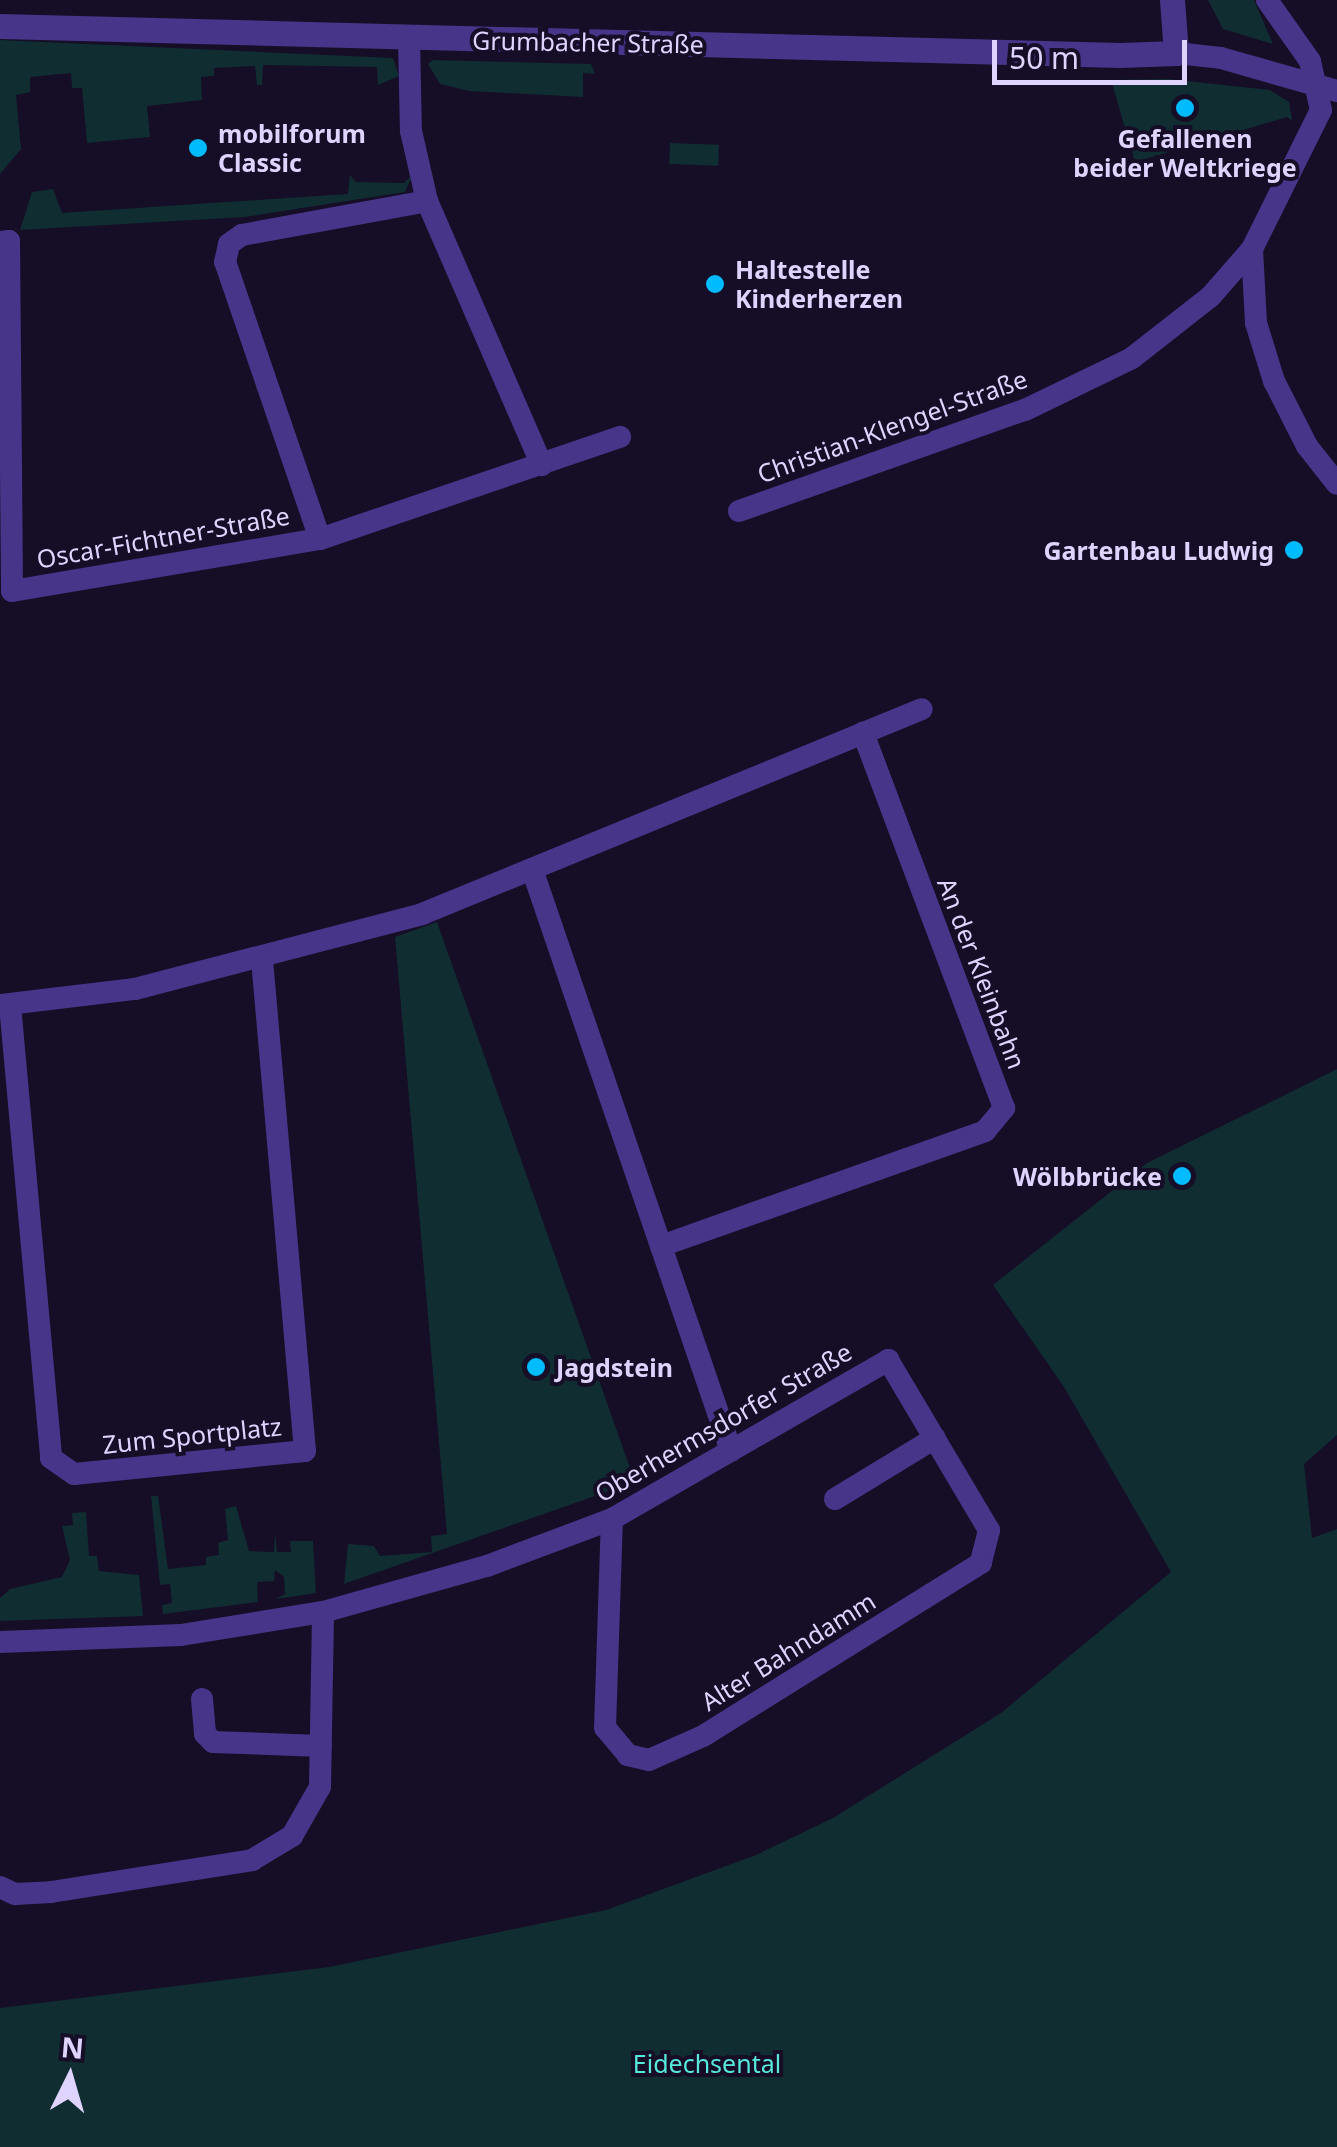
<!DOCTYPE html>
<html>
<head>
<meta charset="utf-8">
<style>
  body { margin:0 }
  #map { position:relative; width:1337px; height:2147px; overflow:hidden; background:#160d26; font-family:"Noto Sans",sans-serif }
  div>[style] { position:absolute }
  .green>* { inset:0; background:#102d31; transform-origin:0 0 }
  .minor>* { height:22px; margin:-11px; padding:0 11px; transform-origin:11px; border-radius:11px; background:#463589 }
  .tertiary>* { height:25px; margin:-12.5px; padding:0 12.5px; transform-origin:12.5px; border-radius:12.5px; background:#463589 }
  .dots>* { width:28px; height:28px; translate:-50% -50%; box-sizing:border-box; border:5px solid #160d26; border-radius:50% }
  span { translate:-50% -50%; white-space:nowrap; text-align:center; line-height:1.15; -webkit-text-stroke:8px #160d26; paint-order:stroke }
  .street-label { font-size:25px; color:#dfd3ff }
  .poi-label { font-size:25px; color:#dfd3ff; font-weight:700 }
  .left { translate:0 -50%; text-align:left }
  .right { translate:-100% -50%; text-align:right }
  .park-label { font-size:25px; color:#56e8db }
  .north { position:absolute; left:20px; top:2027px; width:100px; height:100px; -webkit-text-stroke:8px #160d26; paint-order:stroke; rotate:5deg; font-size:28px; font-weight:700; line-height:40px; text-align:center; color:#dfd3ff }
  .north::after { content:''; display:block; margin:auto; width:35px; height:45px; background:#dfd3ff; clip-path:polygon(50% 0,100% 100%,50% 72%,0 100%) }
  .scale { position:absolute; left:992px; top:40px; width:195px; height:45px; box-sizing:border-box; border:5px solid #dfd3ff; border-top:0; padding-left:12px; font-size:30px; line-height:35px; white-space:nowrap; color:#dfd3ff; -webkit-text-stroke:8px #160d26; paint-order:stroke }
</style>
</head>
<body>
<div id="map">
  <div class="green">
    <i style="clip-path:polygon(1208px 0,1254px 0,1273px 44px,1223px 29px)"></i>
    <i style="clip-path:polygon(0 40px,393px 58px,399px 76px,378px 85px,377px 67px,263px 65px,262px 85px,257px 85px,255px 66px,214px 68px,214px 76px,201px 77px,202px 100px,147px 106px,150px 137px,87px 143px,82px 88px,72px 88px,71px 73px,30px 77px,30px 92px,16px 95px,21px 149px,0 174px)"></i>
    <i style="clip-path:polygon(433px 60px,591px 64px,595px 74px,583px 73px,583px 97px,469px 91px,440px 84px,428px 64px)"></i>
    <i style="clip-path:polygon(1168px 79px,1270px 90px,1289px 102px,1292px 121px,1287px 117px,1135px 162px,1111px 80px)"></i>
    <i style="left:670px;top:143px;width:49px;height:21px;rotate:2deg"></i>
    <i style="clip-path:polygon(413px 174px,405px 192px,245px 217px,20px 230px,32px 192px,53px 189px,62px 213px,348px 194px,350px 175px,356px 182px,404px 183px)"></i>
    <i style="clip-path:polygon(437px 922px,635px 1482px,344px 1584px,348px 1544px,374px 1546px,380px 1556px,432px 1552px,431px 1536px,447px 1534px,395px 937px)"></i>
    <i style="clip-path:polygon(1337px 1069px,1337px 1435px,1304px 1464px,1312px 1538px,1337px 1529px,1337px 2147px,0 2147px,0 2008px,329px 1967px,606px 1910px,756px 1855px,833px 1818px,1001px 1713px,1171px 1572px,1064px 1387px,993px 1285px,1147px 1163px)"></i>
    <i style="clip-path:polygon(151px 1496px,158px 1496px,168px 1569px,206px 1565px,206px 1557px,219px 1555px,218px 1543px,228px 1540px,225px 1509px,236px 1506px,249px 1551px,274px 1552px,275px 1532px,277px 1552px,291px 1552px,290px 1541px,313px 1541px,316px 1593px,276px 1599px,285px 1594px,284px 1577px,275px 1570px,274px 1581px,257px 1582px,258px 1602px,163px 1614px,162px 1605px,172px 1603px,170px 1584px,160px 1585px)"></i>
    <i style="clip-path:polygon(86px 1512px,89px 1556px,97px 1556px,99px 1571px,139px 1575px,143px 1616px,0 1621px,0 1598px,10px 1589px,62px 1577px,70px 1560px,62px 1526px,73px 1525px,72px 1513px)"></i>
  </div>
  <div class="minor">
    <i style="left:409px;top:39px;width:92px;rotate:88.8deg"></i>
    <i style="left:411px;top:131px;width:72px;rotate:77.1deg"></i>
    <i style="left:1176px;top:53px;width:45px;rotate:6.3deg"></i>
    <i style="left:1221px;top:58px;width:121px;rotate:15.9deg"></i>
    <i style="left:0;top:242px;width:9px;rotate:-6deg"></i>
    <i style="left:9px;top:241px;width:350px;rotate:89.5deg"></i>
    <i style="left:12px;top:591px;width:312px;rotate:-9.6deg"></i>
    <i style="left:320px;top:539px;width:317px;rotate:-18.8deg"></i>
    <i style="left:1252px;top:249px;width:74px;rotate:86.9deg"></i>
    <i style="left:1256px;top:323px;width:61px;rotate:72.8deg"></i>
    <i style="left:1274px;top:381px;width:73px;rotate:63.1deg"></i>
    <i style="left:1307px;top:446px;width:48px;rotate:51.7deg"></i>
    <i style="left:739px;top:511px;width:303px;rotate:-19.5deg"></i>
    <i style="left:1025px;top:410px;width:119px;rotate:-25.9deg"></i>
    <i style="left:1132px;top:358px;width:100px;rotate:-38.1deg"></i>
    <i style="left:1211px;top:296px;width:62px;rotate:-48.9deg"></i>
    <i style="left:1252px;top:249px;width:155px;rotate:-63.6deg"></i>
    <i style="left:1321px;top:110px;width:50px;rotate:-102.7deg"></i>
    <i style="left:1310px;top:61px;width:75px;rotate:-125.2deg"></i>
    <i style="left:320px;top:539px;width:293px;rotate:-108.9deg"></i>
    <i style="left:225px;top:262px;width:18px;rotate:-77deg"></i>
    <i style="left:229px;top:244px;width:16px;rotate:-35deg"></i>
    <i style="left:242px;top:235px;width:188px;rotate:-10.4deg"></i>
    <i style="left:427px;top:201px;width:288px;rotate:66.5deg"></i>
    <i style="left:532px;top:869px;width:615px;rotate:71.12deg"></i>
    <i style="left:0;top:1005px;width:136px;rotate:-6.8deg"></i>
    <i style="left:135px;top:989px;width:297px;rotate:-14.6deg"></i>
    <i style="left:422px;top:914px;width:540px;rotate:-22.29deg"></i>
    <i style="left:10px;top:1005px;width:455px;rotate:84.8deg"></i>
    <i style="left:51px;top:1458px;width:28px;rotate:35deg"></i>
    <i style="left:74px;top:1474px;width:232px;rotate:-5.7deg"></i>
    <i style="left:305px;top:1451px;width:494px;rotate:-95deg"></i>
    <i style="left:661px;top:1246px;width:344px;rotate:-19.5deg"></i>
    <i style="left:985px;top:1131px;width:30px;rotate:-50deg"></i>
    <i style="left:1004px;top:1108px;width:401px;rotate:-110.6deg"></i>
    <i style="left:835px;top:1499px;width:117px;rotate:-31.4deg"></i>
    <i style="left:0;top:1642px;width:181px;rotate:-2.2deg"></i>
    <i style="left:181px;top:1635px;width:144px;rotate:-9.2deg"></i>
    <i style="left:323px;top:1612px;width:170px;rotate:-15.7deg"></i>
    <i style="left:487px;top:1566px;width:134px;rotate:-20.6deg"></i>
    <i style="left:612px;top:1519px;width:319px;rotate:-29.9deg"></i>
    <i style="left:888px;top:1360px;width:198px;rotate:59.3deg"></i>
    <i style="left:989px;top:1530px;width:34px;rotate:104deg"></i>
    <i style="left:981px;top:1563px;width:327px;rotate:148.1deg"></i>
    <i style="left:703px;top:1736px;width:59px;rotate:156deg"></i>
    <i style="left:649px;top:1760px;width:22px;rotate:-167deg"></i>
    <i style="left:628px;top:1755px;width:35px;rotate:-130deg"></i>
    <i style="left:605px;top:1728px;width:209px;rotate:-88.1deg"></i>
    <i style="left:202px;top:1699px;width:35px;rotate:85deg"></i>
    <i style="left:205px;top:1734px;width:11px;rotate:45deg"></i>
    <i style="left:213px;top:1742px;width:108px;rotate:2.1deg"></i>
    <i style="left:0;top:1887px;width:17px;rotate:25deg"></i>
    <i style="left:15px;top:1894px;width:36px;rotate:-3deg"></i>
    <i style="left:51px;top:1892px;width:204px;rotate:-9deg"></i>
    <i style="left:252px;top:1860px;width:47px;rotate:-31deg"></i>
    <i style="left:292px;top:1836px;width:56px;rotate:-60.3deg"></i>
    <i style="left:320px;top:1787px;width:175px;rotate:-89deg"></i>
  </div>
  <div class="tertiary">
    <i style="left:0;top:26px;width:1120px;rotate:1.48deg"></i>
    <i style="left:1120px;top:55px;width:56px;rotate:-2deg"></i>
    <i style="left:1176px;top:53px;width:53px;rotate:-94.3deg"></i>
  </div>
  <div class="dots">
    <i style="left:1185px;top:108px;background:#00bbfe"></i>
    <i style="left:198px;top:148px;background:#00bbfe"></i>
    <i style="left:715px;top:284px;background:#00bbfe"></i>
    <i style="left:1294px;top:550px;background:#00bbfe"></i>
    <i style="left:1182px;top:1176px;background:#00bbfe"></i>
    <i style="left:536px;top:1367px;background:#00bbfe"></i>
  </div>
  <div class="street-label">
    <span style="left:588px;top:42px;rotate:1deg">Grumbacher Straße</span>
    <span style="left:892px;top:426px;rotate:-20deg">Christian-Klengel-Straße</span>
    <span style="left:163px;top:537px;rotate:-10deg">Oscar-Fichtner-Straße</span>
    <span style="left:982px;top:973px;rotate:69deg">An der Kleinbahn</span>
    <span style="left:723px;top:1422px;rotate:-30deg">Oberhermsdorfer Straße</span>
    <span style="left:192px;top:1435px;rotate:-6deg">Zum Sportplatz</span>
    <span style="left:788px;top:1651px;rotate:-32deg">Alter Bahndamm</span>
  </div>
  <div class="poi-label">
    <span class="left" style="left:218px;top:148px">mobilforum<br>Classic</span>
    <span style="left:1185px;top:153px">Gefallenen<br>beider Weltkriege</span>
    <span class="left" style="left:735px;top:284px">Haltestelle<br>Kinderherzen</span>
    <span class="right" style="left:1274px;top:550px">Gartenbau Ludwig</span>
    <span class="right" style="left:1162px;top:1176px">Wölbbrücke</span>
    <span class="left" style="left:556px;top:1367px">Jagdstein</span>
  </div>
  <div class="park-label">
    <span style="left:707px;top:2063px">Eidechsental</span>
  </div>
  <div class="north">N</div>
  <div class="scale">50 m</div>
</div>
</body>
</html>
